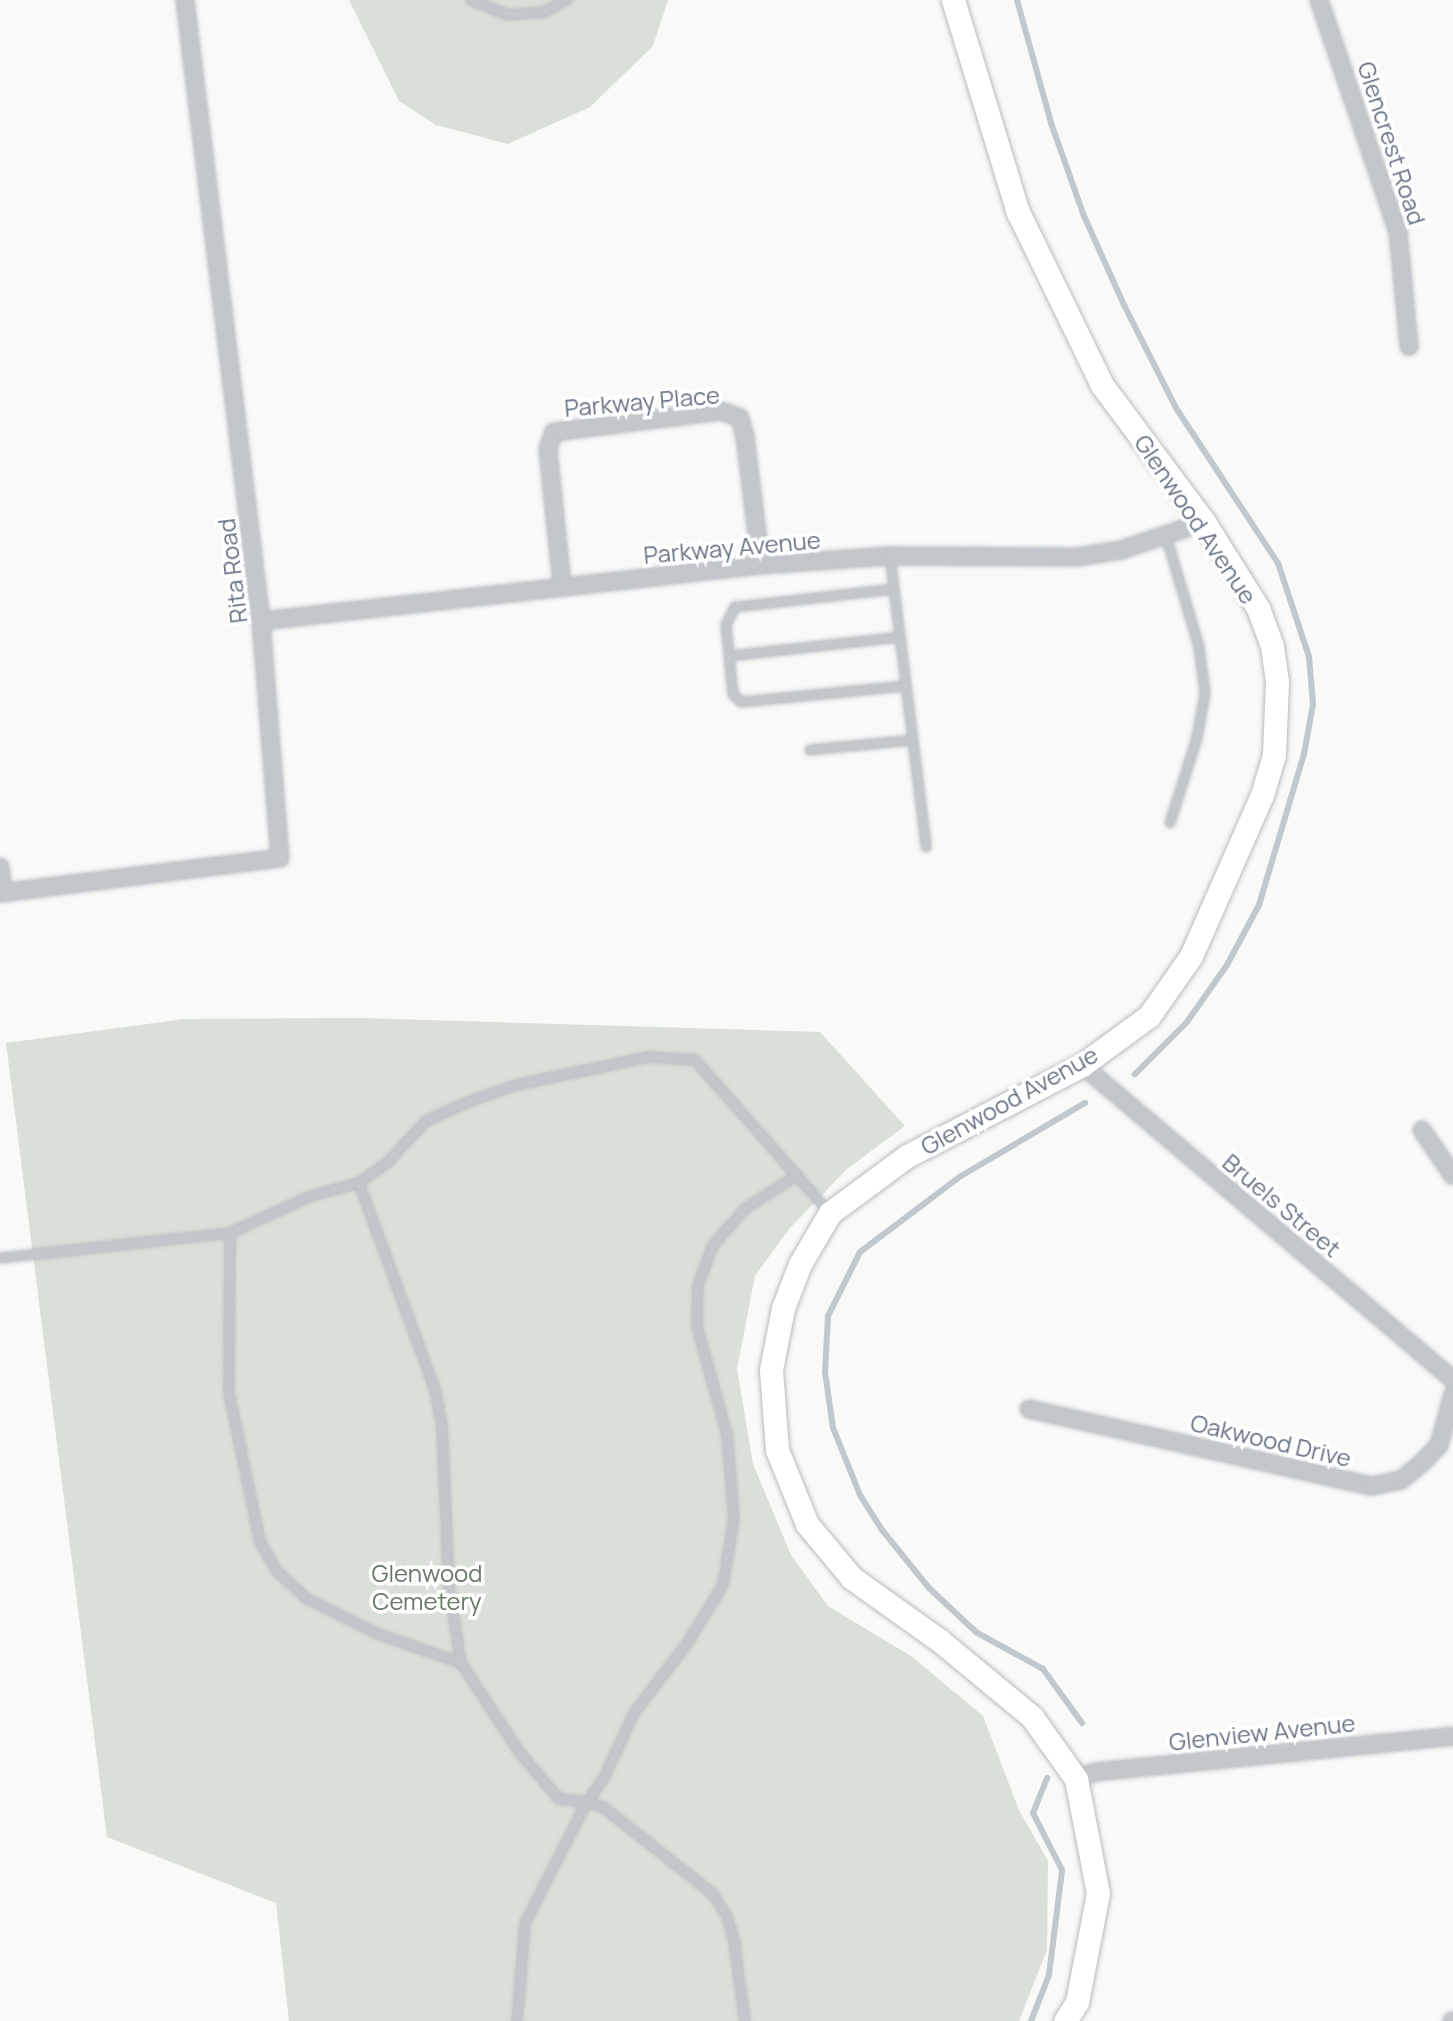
<!DOCTYPE html>
<html>
<head>
<meta charset="utf-8">
<style>
  body { margin:0 }
  #map { position:relative; width:1453px; height:2021px; overflow:hidden; background:#f9f9f8; font-family:Manrope,sans-serif }
  div>[style] { position:absolute }
  .green>* { inset:0; background:#dae0d9 }
  .stream>* { height:6px; margin:-3px; padding:0 3px; transform-origin:3px; border-radius:3px; background:#c0c7cd }
  .roads { filter:drop-shadow(0 0 2px #b8bbc0) drop-shadow(0 0 2px #b8bbc0) }
  .lane>* { height:8px; margin:-4px; padding:0 4px; transform-origin:4px; border-radius:4px; background:#c3c6ca }
  .street>* { height:16px; margin:-8px; padding:0 8px; transform-origin:8px; border-radius:8px; background:#c3c6ca }
  .secondary>* { height:23px; margin:-11.5px; padding:0 11.5px; transform-origin:11.5px; border-radius:11.5px; background:#fff }
  span { translate:-50% -50%; white-space:nowrap; text-align:center; line-height:1.15; -webkit-text-stroke:7px #fff; paint-order:stroke }
  .street-label { font-size:24px; color:#6b7586 }
  .park-label { font-size:24px; color:#667965 }
</style>
</head>
<body>
<div id="map">
  <div class="green">
    <i style="clip-path:polygon(349px 0,668px 0,653px 46px,590px 107px,508px 144px,436px 125px,399px 101px)"></i>
    <i style="clip-path:polygon(361px 1018px,820px 1032px,905px 1126px,847px 1169px,789px 1229px,755px 1276px,737px 1369px,753px 1464px,791px 1555px,828px 1606px,911px 1656px,983px 1716px,1019px 1810px,1048px 1861px,1047px 1950px,1019px 2021px,289px 2021px,276px 1903px,107px 1837px,6px 1043px,184px 1019px)"></i>
  </div>
  <div class="stream">
    <i style="left:1017px;top:0;width:128px;rotate:74.5deg"></i>
    <i style="left:1051px;top:123px;width:99px;rotate:70.5deg"></i>
    <i style="left:1084px;top:216px;width:98px;rotate:65.8deg"></i>
    <i style="left:1124px;top:305px;width:115px;rotate:63.2deg"></i>
    <i style="left:1176px;top:408px;width:186px;rotate:56.7deg"></i>
    <i style="left:1278px;top:563px;width:99px;rotate:71.7deg"></i>
    <i style="left:1309px;top:657px;width:47px;rotate:85.1deg"></i>
    <i style="left:1313px;top:704px;width:51px;rotate:100.2deg"></i>
    <i style="left:1304px;top:754px;width:158px;rotate:106.6deg"></i>
    <i style="left:1259px;top:905px;width:68px;rotate:118.1deg"></i>
    <i style="left:1227px;top:965px;width:70px;rotate:125.1deg"></i>
    <i style="left:1187px;top:1022px;width:74px;rotate:135deg"></i>
    <i style="left:1082px;top:1723px;width:67px;rotate:-125.8deg"></i>
    <i style="left:1043px;top:1669px;width:77px;rotate:-151.1deg"></i>
    <i style="left:976px;top:1632px;width:64px;rotate:-136.9deg"></i>
    <i style="left:929px;top:1588px;width:75px;rotate:-129deg"></i>
    <i style="left:882px;top:1530px;width:41px;rotate:-122.2deg"></i>
    <i style="left:860px;top:1495px;width:72px;rotate:-111.9deg"></i>
    <i style="left:833px;top:1428px;width:57px;rotate:-98.1deg"></i>
    <i style="left:825px;top:1372px;width:56px;rotate:-86.9deg"></i>
    <i style="left:828px;top:1316px;width:72px;rotate:-63.4deg"></i>
    <i style="left:860px;top:1252px;width:126px;rotate:-37deg"></i>
    <i style="left:961px;top:1176px;width:144px;rotate:-30.5deg"></i>
    <i style="left:1031px;top:2021px;width:49px;rotate:-68.6deg"></i>
    <i style="left:1049px;top:1975px;width:106px;rotate:-82.9deg"></i>
    <i style="left:1062px;top:1870px;width:64px;rotate:-117deg"></i>
    <i style="left:1033px;top:1813px;width:38px;rotate:-68deg"></i>
  </div>
  <div class="roads">
    <div class="lane">
      <i style="left:471px;top:0;width:40px;rotate:22deg"></i>
      <i style="left:508px;top:15px;width:36px;rotate:-5deg"></i>
      <i style="left:544px;top:12px;width:26px;rotate:-28deg"></i>
      <i style="left:1166px;top:536px;width:116px;rotate:73.4deg"></i>
      <i style="left:1199px;top:647px;width:46px;rotate:82.6deg"></i>
      <i style="left:1205px;top:693px;width:46px;rotate:100.1deg"></i>
      <i style="left:1197px;top:738px;width:89px;rotate:107.6deg"></i>
      <i style="left:890px;top:556px;width:293px;rotate:82.9deg"></i>
      <i style="left:894px;top:589px;width:160px;rotate:173.5deg"></i>
      <i style="left:735px;top:607px;width:20px;rotate:117deg"></i>
      <i style="left:726px;top:625px;width:31px;rotate:84deg"></i>
      <i style="left:729px;top:656px;width:38px;rotate:84deg"></i>
      <i style="left:733px;top:694px;width:11px;rotate:45deg"></i>
      <i style="left:741px;top:702px;width:166px;rotate:-5.5deg"></i>
      <i style="left:729px;top:656px;width:172px;rotate:-6.3deg"></i>
      <i style="left:810px;top:750px;width:103px;rotate:-5.5deg"></i>
      <i style="left:359px;top:1183px;width:221px;rotate:69.8deg"></i>
      <i style="left:435px;top:1390px;width:37px;rotate:79deg"></i>
      <i style="left:442px;top:1426px;width:161px;rotate:87.5deg"></i>
      <i style="left:449px;top:1587px;width:77px;rotate:81deg"></i>
      <i style="left:461px;top:1663px;width:108px;rotate:56.8deg"></i>
      <i style="left:520px;top:1753px;width:60px;rotate:49.7deg"></i>
      <i style="left:559px;top:1799px;width:28px;rotate:6deg"></i>
      <i style="left:587px;top:1802px;width:29px;rotate:-55deg"></i>
      <i style="left:604px;top:1778px;width:72px;rotate:-65.2deg"></i>
      <i style="left:634px;top:1713px;width:89px;rotate:-52.7deg"></i>
      <i style="left:688px;top:1642px;width:67px;rotate:-58.4deg"></i>
      <i style="left:723px;top:1585px;width:68px;rotate:-80.7deg"></i>
      <i style="left:734px;top:1518px;width:83px;rotate:-94.8deg"></i>
      <i style="left:727px;top:1435px;width:113px;rotate:-105.4deg"></i>
      <i style="left:697px;top:1326px;width:41px;rotate:-88.6deg"></i>
      <i style="left:698px;top:1285px;width:43px;rotate:-69.4deg"></i>
      <i style="left:713px;top:1245px;width:48px;rotate:-48.4deg"></i>
      <i style="left:745px;top:1209px;width:62px;rotate:-33.2deg"></i>
      <i style="left:230px;top:1233px;width:160px;rotate:90.4deg"></i>
      <i style="left:229px;top:1393px;width:152px;rotate:78.2deg"></i>
      <i style="left:260px;top:1542px;width:34px;rotate:60deg"></i>
      <i style="left:277px;top:1571px;width:41px;rotate:43deg"></i>
      <i style="left:307px;top:1599px;width:79px;rotate:26.2deg"></i>
      <i style="left:378px;top:1634px;width:88px;rotate:19.3deg"></i>
      <i style="left:0;top:1258px;width:231px;rotate:-6.2deg"></i>
      <i style="left:230px;top:1233px;width:89px;rotate:-24.6deg"></i>
      <i style="left:311px;top:1196px;width:50px;rotate:-15.2deg"></i>
      <i style="left:359px;top:1183px;width:34px;rotate:-36deg"></i>
      <i style="left:387px;top:1163px;width:57px;rotate:-47.1deg"></i>
      <i style="left:426px;top:1121px;width:46px;rotate:-24.3deg"></i>
      <i style="left:468px;top:1102px;width:51px;rotate:-19.5deg"></i>
      <i style="left:516px;top:1085px;width:136px;rotate:-11.9deg"></i>
      <i style="left:649px;top:1057px;width:46px;rotate:3.7deg"></i>
      <i style="left:695px;top:1060px;width:201px;rotate:48.6deg"></i>
      <i style="left:517px;top:2021px;width:98px;rotate:-85.3deg"></i>
      <i style="left:525px;top:1923px;width:136px;rotate:-62.9deg"></i>
      <i style="left:587px;top:1802px;width:17px;rotate:17deg"></i>
      <i style="left:603px;top:1807px;width:139px;rotate:38.3deg"></i>
      <i style="left:712px;top:1893px;width:27px;rotate:57deg"></i>
      <i style="left:727px;top:1916px;width:26px;rotate:74deg"></i>
      <i style="left:734px;top:1941px;width:81px;rotate:82.2deg"></i>
    </div>
    <div class="street">
      <i style="left:1319px;top:0;width:245px;rotate:71.2deg"></i>
      <i style="left:1398px;top:232px;width:115px;rotate:84.5deg"></i>
      <i style="left:562px;top:585px;width:137px;rotate:-95.9deg"></i>
      <i style="left:548px;top:449px;width:18px;rotate:-71deg"></i>
      <i style="left:554px;top:432px;width:168px;rotate:-7.2deg"></i>
      <i style="left:721px;top:411px;width:20px;rotate:20deg"></i>
      <i style="left:740px;top:418px;width:20px;rotate:75deg"></i>
      <i style="left:745px;top:437px;width:129px;rotate:82.9deg"></i>
      <i style="left:261px;top:621px;width:503px;rotate:-6.39deg"></i>
      <i style="left:761px;top:565px;width:129px;rotate:-4deg"></i>
      <i style="left:890px;top:556px;width:188px;rotate:0.3deg"></i>
      <i style="left:1078px;top:557px;width:44px;rotate:-9.2deg"></i>
      <i style="left:1121px;top:550px;width:88px;rotate:-18.6deg"></i>
      <i style="left:0;top:867px;width:26px;rotate:83deg"></i>
      <i style="left:0;top:893px;width:282px;rotate:-7.1deg"></i>
      <i style="left:280px;top:858px;width:238px;rotate:-94.6deg"></i>
      <i style="left:261px;top:621px;width:626px;rotate:-96.98deg"></i>
      <i style="left:1082px;top:1065px;width:487px;rotate:40.3deg"></i>
      <i style="left:1422px;top:1130px;width:55px;rotate:56deg"></i>
      <i style="left:1029px;top:1409px;width:351px;rotate:12.7deg"></i>
      <i style="left:1371px;top:1486px;width:31px;rotate:-11deg"></i>
      <i style="left:1401px;top:1480px;width:27px;rotate:-39deg"></i>
      <i style="left:1422px;top:1463px;width:25px;rotate:-47deg"></i>
      <i style="left:1439px;top:1445px;width:53px;rotate:-74.6deg"></i>
      <i style="left:1076px;top:1779px;width:20px;rotate:-20deg"></i>
      <i style="left:1095px;top:1772px;width:360px;rotate:-5.7deg"></i>
      <i style="left:1452px;top:2021px;width:1px"></i>
    </div>
    <div class="secondary">
      <i style="left:953px;top:0;width:222px;rotate:73deg"></i>
      <i style="left:1018px;top:212px;width:192px;rotate:64.1deg"></i>
      <i style="left:1102px;top:385px;width:171px;rotate:53.3deg"></i>
      <i style="left:1204px;top:522px;width:102px;rotate:57.9deg"></i>
      <i style="left:1258px;top:608px;width:40px;rotate:69.8deg"></i>
      <i style="left:1272px;top:646px;width:36px;rotate:82deg"></i>
      <i style="left:1277px;top:682px;width:73px;rotate:92.4deg"></i>
      <i style="left:1274px;top:755px;width:42px;rotate:106.7deg"></i>
      <i style="left:1262px;top:795px;width:176px;rotate:113.8deg"></i>
      <i style="left:1191px;top:956px;width:73px;rotate:125deg"></i>
      <i style="left:1149px;top:1016px;width:83px;rotate:143.8deg"></i>
      <i style="left:1082px;top:1065px;width:197px;rotate:152.5deg"></i>
      <i style="left:907px;top:1156px;width:96px;rotate:143.5deg"></i>
      <i style="left:830px;top:1213px;width:59px;rotate:120.5deg"></i>
      <i style="left:800px;top:1264px;width:47px;rotate:111.1deg"></i>
      <i style="left:783px;top:1308px;width:63px;rotate:101deg"></i>
      <i style="left:771px;top:1370px;width:80px;rotate:85.7deg"></i>
      <i style="left:777px;top:1450px;width:80px;rotate:67.9deg"></i>
      <i style="left:807px;top:1524px;width:70px;rotate:50.2deg"></i>
      <i style="left:852px;top:1578px;width:107px;rotate:35.5deg"></i>
      <i style="left:939px;top:1640px;width:121px;rotate:39.6deg"></i>
      <i style="left:1032px;top:1717px;width:76px;rotate:54.6deg"></i>
      <i style="left:1076px;top:1779px;width:116px;rotate:79.1deg"></i>
      <i style="left:1098px;top:1893px;width:111px;rotate:100.9deg"></i>
      <i style="left:1077px;top:2002px;width:22px;rotate:122deg"></i>
    </div>
  </div>
  <div class="street-label">
    <span style="left:1392px;top:143px;rotate:72deg">Glencrest Road</span>
    <span style="left:642px;top:401px;rotate:-5deg">Parkway Place</span>
    <span style="left:1196px;top:519px;rotate:56deg">Glenwood Avenue</span>
    <span style="left:732px;top:547px;rotate:-5deg">Parkway Avenue</span>
    <span style="left:232px;top:571px;rotate:-97deg">Rita Road</span>
    <span style="left:1009px;top:1100px;rotate:-29deg">Glenwood Avenue</span>
    <span style="left:1282px;top:1205px;rotate:40deg">Bruels Street</span>
    <span style="left:1271px;top:1440px;rotate:13deg">Oakwood Drive</span>
    <span style="left:1262px;top:1732px;rotate:-6deg">Glenview Avenue</span>
  </div>
  <div class="park-label">
    <span style="left:427px;top:1587px">Glenwood<br>Cemetery</span>
  </div>
</div>
</body>
</html>
